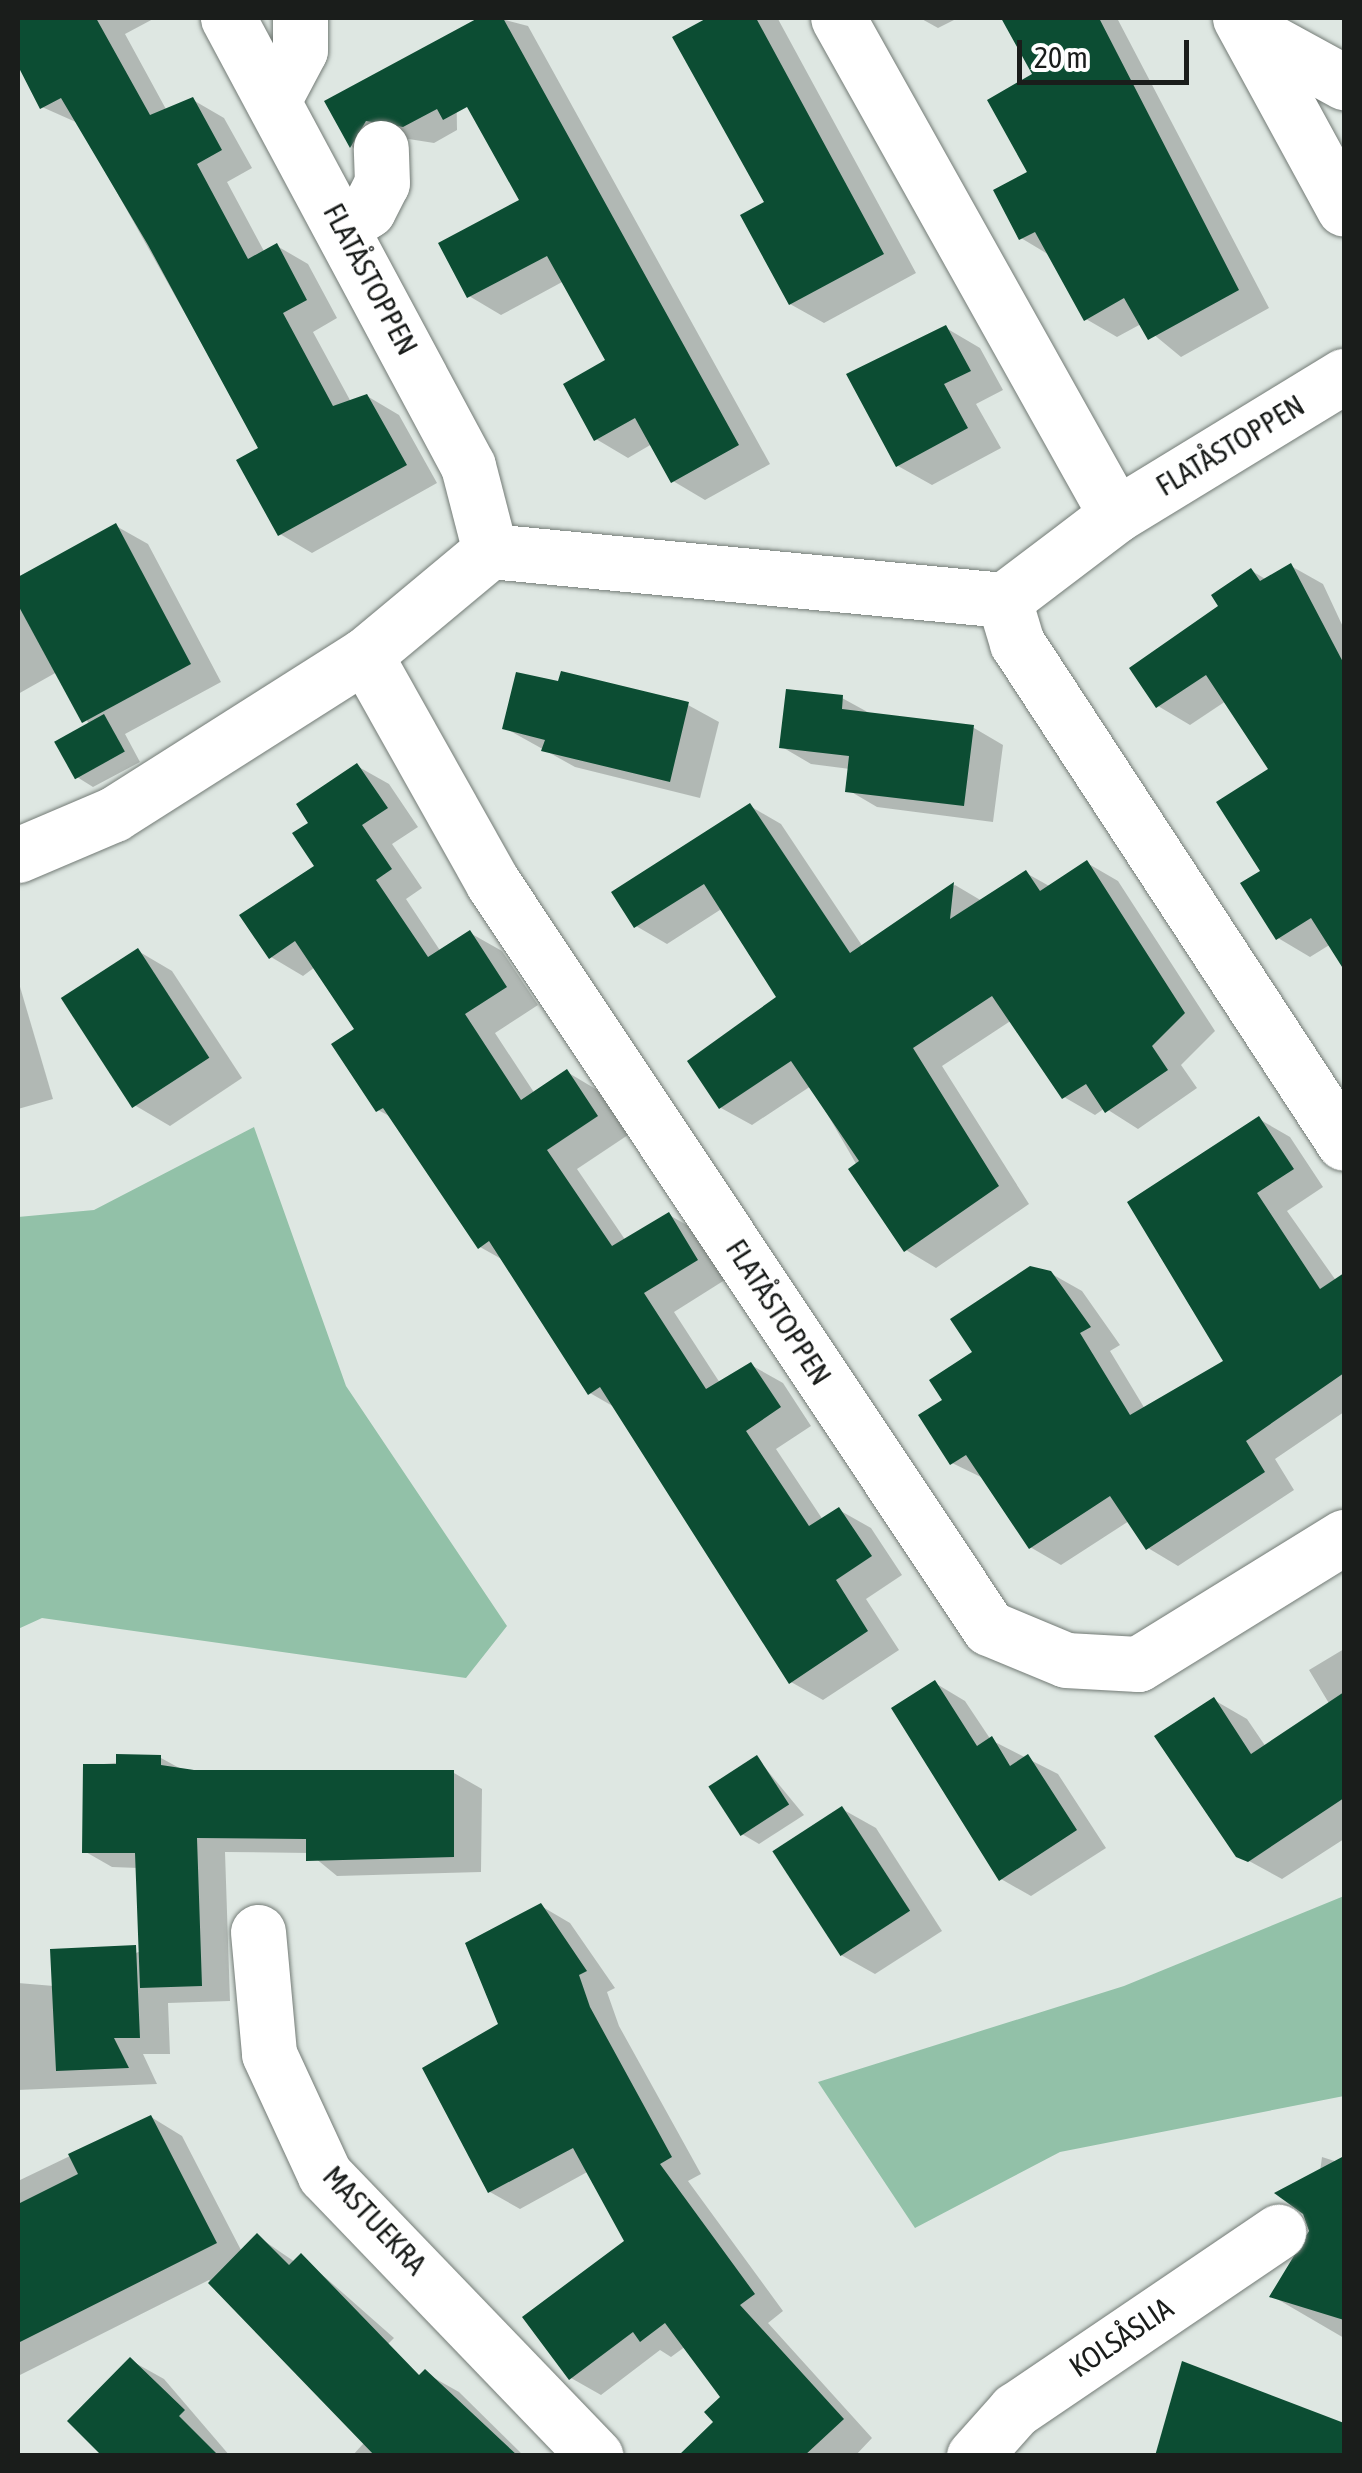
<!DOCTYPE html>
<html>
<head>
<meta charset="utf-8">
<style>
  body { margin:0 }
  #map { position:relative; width:1362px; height:2473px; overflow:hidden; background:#dee7e2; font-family:"Asap Condensed",sans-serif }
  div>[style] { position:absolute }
  .green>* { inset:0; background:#92c1a8 }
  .shadow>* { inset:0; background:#0003 }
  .building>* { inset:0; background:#0c4d33; transform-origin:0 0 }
  .roads { filter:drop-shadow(0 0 2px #737b76) drop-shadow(0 0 2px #737b76) }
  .minor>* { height:55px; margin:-27.5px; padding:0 27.5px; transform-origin:27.5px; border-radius:27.5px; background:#fff }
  span { translate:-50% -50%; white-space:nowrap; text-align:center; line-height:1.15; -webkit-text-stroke:10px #fff; paint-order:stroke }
  .street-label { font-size:30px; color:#1a1d1b }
  .frame { position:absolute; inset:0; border:20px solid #1a1d1b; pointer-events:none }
  .scale { position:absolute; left:1017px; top:40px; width:172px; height:45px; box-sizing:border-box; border:5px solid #1a1d1b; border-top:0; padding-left:12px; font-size:30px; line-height:35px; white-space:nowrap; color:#1a1d1b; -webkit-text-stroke:8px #fff; paint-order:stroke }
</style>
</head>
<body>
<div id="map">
  <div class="green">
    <i style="clip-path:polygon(254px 1127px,346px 1386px,507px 1626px,466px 1678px,42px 1618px,18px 1629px,18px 1217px,94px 1210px)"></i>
    <i style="clip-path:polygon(1344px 1896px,1344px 2096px,1060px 2152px,915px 2228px,818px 2082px,1124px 1986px)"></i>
  </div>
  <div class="shadow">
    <i style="clip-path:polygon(18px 18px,155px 18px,125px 34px,167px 111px,193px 100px,224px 118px,252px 168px,227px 182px,265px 253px,277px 246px,308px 264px,337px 318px,313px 332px,351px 402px,367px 396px,399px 415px,437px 483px,312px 553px,280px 534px,261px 449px,78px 123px,42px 107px,18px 61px)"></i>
    <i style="clip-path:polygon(497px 18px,528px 26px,770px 464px,705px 500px,673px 481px,652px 444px,628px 458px,596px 439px,608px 361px,564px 281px,501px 315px,469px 296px,522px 201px,482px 129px)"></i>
    <i style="clip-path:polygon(712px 18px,778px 19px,916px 273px,824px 323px,790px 304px,768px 203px,675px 38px)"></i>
    <i style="clip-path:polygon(920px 18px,958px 18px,938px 28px)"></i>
    <i style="clip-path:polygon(1004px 18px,1117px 18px,1269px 308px,1181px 357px,1141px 324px,1117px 337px,1086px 319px,1051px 256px,1021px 238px,1035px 75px)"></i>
    <i style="clip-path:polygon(456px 66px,457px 130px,434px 143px,396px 137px,381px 163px,352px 147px,328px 102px)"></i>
    <i style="clip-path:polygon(946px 328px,980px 348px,1003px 390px,976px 404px,1001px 448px,932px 485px,898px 466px)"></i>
    <i style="clip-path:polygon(116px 526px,148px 544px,221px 682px,125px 734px,140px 762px,93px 787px,77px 777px,89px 724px,57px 672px,18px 694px,18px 577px)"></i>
    <i style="clip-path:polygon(1291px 566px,1323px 584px,1344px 629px,1344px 965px,1331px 944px,1310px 957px,1278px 938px,1263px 872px,1272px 770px,1226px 701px,1190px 725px,1158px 706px,1252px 571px,1267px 580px)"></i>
    <i style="clip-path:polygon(842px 698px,873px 715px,974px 728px,1003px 745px,993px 822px,877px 807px,848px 790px,850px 769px,811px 764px,782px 747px)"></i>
    <i style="clip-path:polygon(688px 705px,719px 722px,700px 798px,575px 767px,505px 728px)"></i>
    <i style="clip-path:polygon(357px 766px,389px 784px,418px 827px,392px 844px,422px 888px,406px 899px,441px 952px,470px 933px,502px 951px,538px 1005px,495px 1033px,535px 1094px,567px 1072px,599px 1091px,628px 1135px,577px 1169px,626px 1241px,669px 1215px,701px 1233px,728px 1278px,674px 1312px,720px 1383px,751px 1365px,783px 1383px,811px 1426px,776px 1449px,823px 1520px,839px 1510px,871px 1528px,902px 1575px,866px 1599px,899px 1650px,823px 1700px,791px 1682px,616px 1408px,590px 1393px,505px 1261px,480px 1247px,393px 1118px,378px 1110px,357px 1030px,315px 967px,303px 976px,271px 957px,317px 866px,312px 823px)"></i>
    <i style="clip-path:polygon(750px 806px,781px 824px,863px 947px,955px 885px,982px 901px,1026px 873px,1051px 887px,1087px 863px,1118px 881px,1215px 1031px,1181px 1065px,1197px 1088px,1138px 1129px,1105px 1108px,1095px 1115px,1064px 1097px,1012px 1020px,942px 1066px,1029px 1204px,936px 1268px,906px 1250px,811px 1086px,752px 1125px,721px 1108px,779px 997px,723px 908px,667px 944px,636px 926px)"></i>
    <i style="clip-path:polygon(138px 951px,172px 971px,242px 1078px,170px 1126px,136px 1106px)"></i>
    <i style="clip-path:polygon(18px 980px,53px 1099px,18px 1109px)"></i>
    <i style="clip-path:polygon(1259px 1119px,1290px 1137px,1323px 1187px,1287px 1211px,1344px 1292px,1344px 1412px,1275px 1459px,1294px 1490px,1178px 1566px,1148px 1548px,1129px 1521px,1061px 1565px,1030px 1547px,985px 1479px,952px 1463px,946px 1400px,1050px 1273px,1082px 1291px,1120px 1345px,1110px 1351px,1145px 1409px,1226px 1362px)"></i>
    <i style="clip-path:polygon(1344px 1649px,1344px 1839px,1282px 1879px,1238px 1855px,1214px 1700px,1247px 1719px,1266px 1747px,1330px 1705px,1309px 1670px)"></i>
    <i style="clip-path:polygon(935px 1683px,965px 1701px,991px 1740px,1058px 1774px,1106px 1848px,1031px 1896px,1001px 1879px)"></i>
    <i style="clip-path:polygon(161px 1758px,183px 1770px,454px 1773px,482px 1789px,481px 1872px,337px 1876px,309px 1853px,225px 1852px,230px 2001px,168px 2003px,170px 2054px,143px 2054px,157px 2084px,18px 2090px,18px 1983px,54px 1986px,141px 1951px,138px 1868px,112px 1867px,84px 1851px,85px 1766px)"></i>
    <i style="clip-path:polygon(757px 1758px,804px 1815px,759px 1844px,742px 1834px)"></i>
    <i style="clip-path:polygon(842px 1809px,876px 1828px,942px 1931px,875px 1974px,841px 1955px)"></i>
    <i style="clip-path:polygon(541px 1906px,570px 1923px,615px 1988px,607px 1992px,619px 2026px,701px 2174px,688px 2181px,783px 2311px,768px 2323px,872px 2438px,855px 2456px,724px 2456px,717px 2422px,724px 2397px,686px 2346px,671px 2357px,660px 2350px,601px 2395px,571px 2378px,628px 2241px,589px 2171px,520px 2209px,490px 2192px,501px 2025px)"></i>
    <i style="clip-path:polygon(151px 2117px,182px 2136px,242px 2252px,257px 2236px,295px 2262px,301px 2256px,394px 2338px,335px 2397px,306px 2380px,209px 2280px,18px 2376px,18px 2181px)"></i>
    <i style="clip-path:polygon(1322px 2157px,1344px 2164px,1344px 2338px,1272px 2296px,1312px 2231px)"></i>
    <i style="clip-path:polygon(130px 2360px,164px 2379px,230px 2456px,106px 2456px)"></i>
    <i style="clip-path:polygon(427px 2374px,459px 2392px,524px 2456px,352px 2456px)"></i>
  </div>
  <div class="building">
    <i style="clip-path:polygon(18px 18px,96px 18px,150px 115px,193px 97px,222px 150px,197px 164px,248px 259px,277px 243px,307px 300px,283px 313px,333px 406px,367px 394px,407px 465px,278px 536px,236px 460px,258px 448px,148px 245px,61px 98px,40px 109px,18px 66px)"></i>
    <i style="clip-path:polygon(478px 18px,503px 18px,739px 445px,671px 483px,635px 418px,594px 441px,563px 384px,605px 360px,547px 256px,467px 298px,438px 243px,519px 200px,467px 107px,443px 120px,437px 109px,403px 127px,366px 121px,350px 148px,324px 101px)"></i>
    <i style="clip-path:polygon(707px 18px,756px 18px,884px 254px,789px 305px,740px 215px,764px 202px,672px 37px)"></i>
    <i style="clip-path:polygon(1001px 18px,1099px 18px,1239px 290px,1148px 340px,1124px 298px,1084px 321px,1035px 232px,1019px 240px,993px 190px,1027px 172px,987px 100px,1032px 74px)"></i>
    <i style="clip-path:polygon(946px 325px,971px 371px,944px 384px,968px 428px,896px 467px,846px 374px)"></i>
    <i style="clip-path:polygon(116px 523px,191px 664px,82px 723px,18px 605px,18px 577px)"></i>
    <i style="clip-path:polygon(1291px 563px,1344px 664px,1344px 970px,1311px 918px,1276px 940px,1240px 883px,1260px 871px,1216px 802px,1268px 769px,1206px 675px,1156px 708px,1129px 668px,1218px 606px,1211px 595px,1251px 568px,1260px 581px)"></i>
    <i style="clip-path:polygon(561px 671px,689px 702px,670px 782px,541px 751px,545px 740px,502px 729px,516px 672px,558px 681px)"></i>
    <i style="clip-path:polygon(786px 689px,843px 695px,842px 709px,974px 725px,964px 806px,845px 792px,849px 756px,779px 748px)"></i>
    <i style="left:104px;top:714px;width:43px;height:57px;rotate:61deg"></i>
    <i style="clip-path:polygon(357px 763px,388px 808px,362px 825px,392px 869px,376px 880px,428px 957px,470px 930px,507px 987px,465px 1014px,521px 1100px,567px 1069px,598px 1116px,547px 1150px,612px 1246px,669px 1212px,698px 1260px,644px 1293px,706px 1389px,751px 1362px,781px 1407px,746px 1431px,809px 1526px,839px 1507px,872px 1556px,836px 1580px,868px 1631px,789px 1684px,600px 1387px,588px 1395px,489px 1241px,478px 1249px,383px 1108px,376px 1112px,331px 1044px,354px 1029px,295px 941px,269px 959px,239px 915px,314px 866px,292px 833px,308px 823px,296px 804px)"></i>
    <i style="clip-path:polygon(750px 803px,850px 953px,954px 882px,950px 919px,1026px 870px,1040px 891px,1087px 860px,1185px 1013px,1152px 1046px,1168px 1070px,1105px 1113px,1086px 1084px,1062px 1099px,992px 996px,913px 1048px,999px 1186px,904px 1252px,848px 1169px,859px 1161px,791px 1061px,719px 1109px,687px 1061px,776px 997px,704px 884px,634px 928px,611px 892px)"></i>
    <i style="left:138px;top:948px;width:131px;height:92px;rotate:57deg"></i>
    <i style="clip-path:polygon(1259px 1116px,1294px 1169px,1257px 1193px,1320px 1289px,1344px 1273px,1344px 1373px,1246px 1441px,1265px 1472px,1146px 1550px,1110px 1496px,1029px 1549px,966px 1455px,950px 1465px,918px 1415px,942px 1400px,929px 1380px,972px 1352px,950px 1319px,1030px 1266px,1051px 1271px,1091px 1327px,1080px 1333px,1130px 1415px,1223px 1361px,1127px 1202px)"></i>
    <i style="clip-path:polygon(935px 1680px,977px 1746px,992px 1736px,1010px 1766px,1028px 1754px,1077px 1830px,999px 1881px,891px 1708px)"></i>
    <i style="clip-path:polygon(1344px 1692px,1344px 1798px,1248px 1862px,1236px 1857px,1154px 1736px,1214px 1697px,1251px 1754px)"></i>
    <i style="clip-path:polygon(116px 1754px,161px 1755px,161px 1765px,194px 1770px,454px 1770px,454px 1857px,306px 1861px,306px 1839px,197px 1838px,202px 1986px,140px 1988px,135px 1853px,82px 1853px,83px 1764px,116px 1764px)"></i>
    <i style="left:757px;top:1755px;width:59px;height:58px;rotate:57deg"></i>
    <i style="left:842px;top:1806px;width:125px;height:83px;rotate:57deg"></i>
    <i style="clip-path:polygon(541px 1903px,587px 1971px,579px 1975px,590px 2007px,672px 2157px,660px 2164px,755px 2294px,740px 2305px,844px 2419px,804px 2456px,678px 2456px,713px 2422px,704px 2412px,720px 2397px,665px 2323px,640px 2342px,633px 2332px,569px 2380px,522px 2317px,624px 2241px,573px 2148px,488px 2193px,422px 2068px,498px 2024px,465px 1943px)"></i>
    <i style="clip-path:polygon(136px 1945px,140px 2038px,114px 2038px,129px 2068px,56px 2071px,50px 1949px)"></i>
    <i style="clip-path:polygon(151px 2115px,217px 2243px,18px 2343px,18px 2204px,78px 2174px,68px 2154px)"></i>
    <i style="clip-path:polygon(1344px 2156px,1344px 2320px,1269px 2297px,1309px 2231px,1303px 2214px,1274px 2193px)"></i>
    <i style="clip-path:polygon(257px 2233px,289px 2265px,301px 2253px,419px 2375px,425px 2369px,518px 2456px,375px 2456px,208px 2283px)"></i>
    <i style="clip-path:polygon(130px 2357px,185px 2410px,179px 2416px,219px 2456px,102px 2456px,67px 2421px)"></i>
    <i style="clip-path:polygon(1182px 2361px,1344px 2423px,1344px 2456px,1155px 2456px)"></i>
  </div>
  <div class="roads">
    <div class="minor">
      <i style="left:228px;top:18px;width:508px;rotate:61.82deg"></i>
      <i style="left:468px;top:466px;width:88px;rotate:75.5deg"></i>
      <i style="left:1240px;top:18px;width:217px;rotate:61.4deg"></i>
      <i style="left:1247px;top:29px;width:111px;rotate:28.7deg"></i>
      <i style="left:274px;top:99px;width:55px;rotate:-62deg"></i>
      <i style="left:300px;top:50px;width:32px;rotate:-90deg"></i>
      <i style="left:344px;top:226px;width:29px;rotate:-34deg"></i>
      <i style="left:368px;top:210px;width:30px;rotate:-63deg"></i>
      <i style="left:382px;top:183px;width:35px;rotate:-92deg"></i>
      <i style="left:1116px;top:515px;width:267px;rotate:-31.4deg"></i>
      <i style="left:1004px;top:600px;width:45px;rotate:73.2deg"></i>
      <i style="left:1017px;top:643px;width:597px;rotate:56.82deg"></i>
      <i style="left:365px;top:655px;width:261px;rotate:60.7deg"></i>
      <i style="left:493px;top:883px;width:895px;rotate:56.35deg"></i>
      <i style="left:989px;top:1628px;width:83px;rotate:22.6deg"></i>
      <i style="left:1066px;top:1660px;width:72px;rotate:3.2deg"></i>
      <i style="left:1138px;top:1664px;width:242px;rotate:-31.7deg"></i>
      <i style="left:18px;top:855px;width:104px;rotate:-23.1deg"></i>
      <i style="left:114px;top:814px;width:297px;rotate:-32.4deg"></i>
      <i style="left:365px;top:655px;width:163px;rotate:-39.8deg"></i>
      <i style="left:490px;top:551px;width:516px;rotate:5.45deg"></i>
      <i style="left:1004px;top:600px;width:141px;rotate:-37.2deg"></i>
      <i style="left:1116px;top:515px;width:569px;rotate:-119.22deg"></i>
      <i style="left:258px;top:1932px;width:122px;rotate:84.8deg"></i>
      <i style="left:269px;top:2054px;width:133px;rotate:65.2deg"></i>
      <i style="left:325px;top:2175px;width:390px;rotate:46.1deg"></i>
      <i style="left:974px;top:2456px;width:62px;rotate:-48.3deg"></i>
      <i style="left:1015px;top:2410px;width:318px;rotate:-34.1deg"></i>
    </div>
  </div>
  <div class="street-label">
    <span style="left:371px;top:279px;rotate:62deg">FLATÅSTOPPEN</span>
    <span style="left:1230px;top:445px;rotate:-31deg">FLATÅSTOPPEN</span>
    <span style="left:779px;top:1312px;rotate:57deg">FLATÅSTOPPEN</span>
    <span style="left:375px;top:2220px;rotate:47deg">MASTUEKRA</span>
    <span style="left:1121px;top:2337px;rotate:-34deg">KOLSÅSLIA</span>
  </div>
  <div class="frame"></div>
  <div class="scale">20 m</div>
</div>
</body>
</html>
